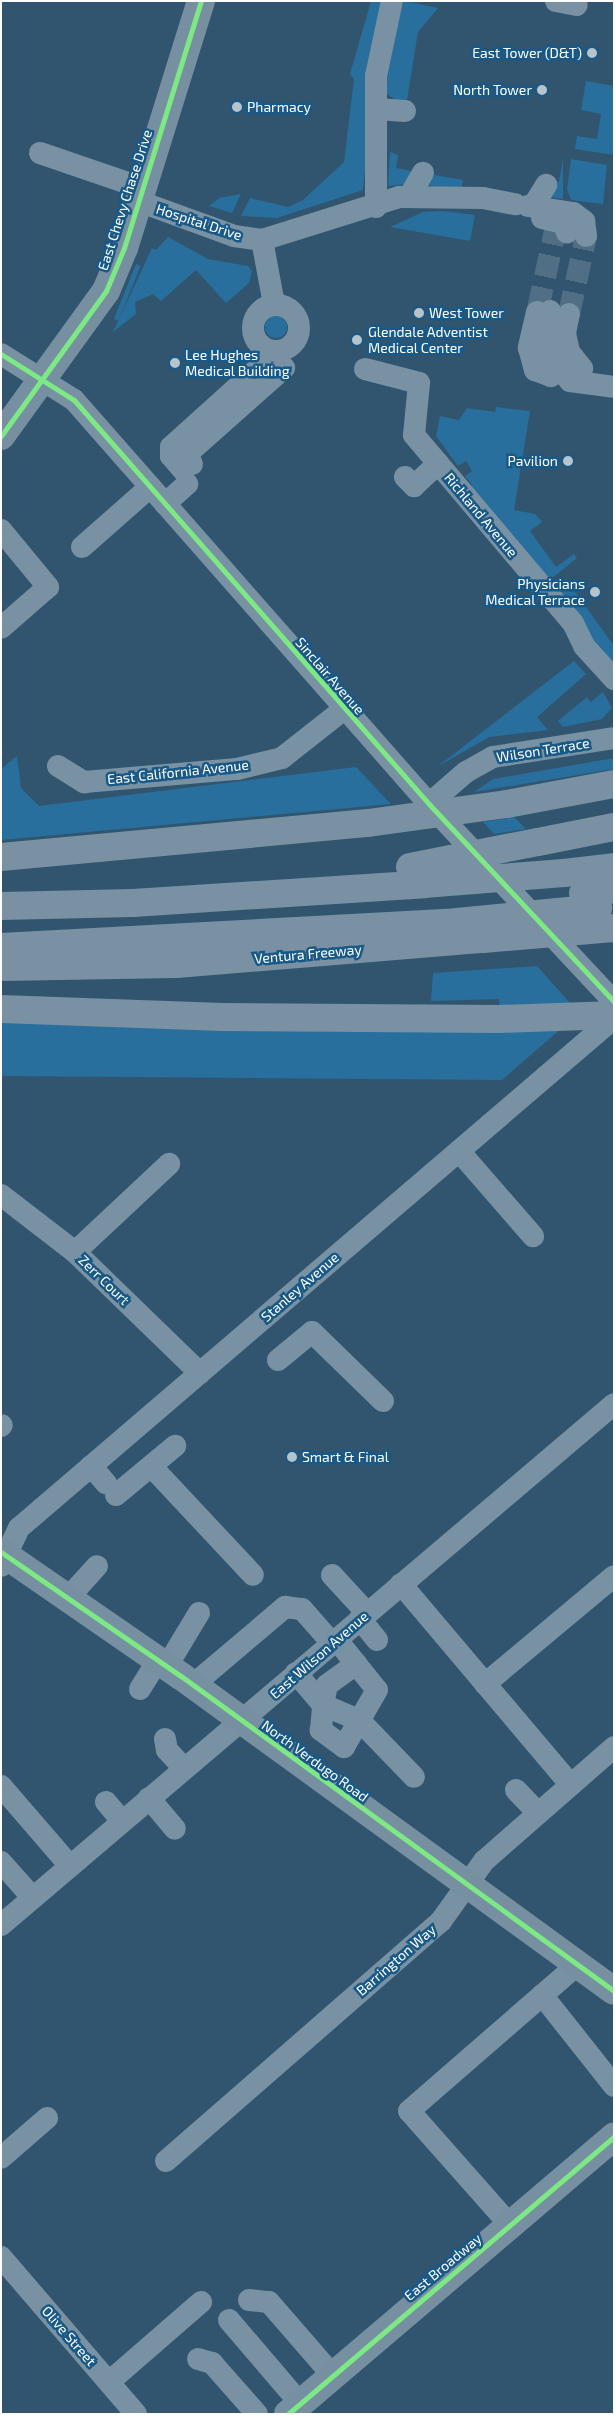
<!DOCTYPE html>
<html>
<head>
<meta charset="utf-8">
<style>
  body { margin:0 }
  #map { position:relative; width:615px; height:2415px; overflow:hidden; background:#31556e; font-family:"Exo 2",sans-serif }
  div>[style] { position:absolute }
  .green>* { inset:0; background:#286f9d; transform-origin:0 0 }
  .round { border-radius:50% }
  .minor-tunnel>* { height:22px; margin-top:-11px; transform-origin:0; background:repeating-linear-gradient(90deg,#506e84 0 22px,transparent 0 33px) }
  .minor>* { height:22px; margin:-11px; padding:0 11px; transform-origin:11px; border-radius:11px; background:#7891a3 }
  .minor>.ring { margin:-11px; padding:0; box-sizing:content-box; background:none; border:22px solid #7891a3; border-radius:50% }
  .major>* { height:28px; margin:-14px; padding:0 14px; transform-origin:14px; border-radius:14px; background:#7790a1 }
  .highway>* { height:28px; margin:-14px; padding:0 14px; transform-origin:14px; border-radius:14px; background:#7991a3 }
  .highway-bridge>* { height:28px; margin:-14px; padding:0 14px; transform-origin:14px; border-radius:14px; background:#7991a3 }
  .cycleway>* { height:5px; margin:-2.5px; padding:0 2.5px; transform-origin:2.5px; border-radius:2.5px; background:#7ce984 }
  .dots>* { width:14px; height:14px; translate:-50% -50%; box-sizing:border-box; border:2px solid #185987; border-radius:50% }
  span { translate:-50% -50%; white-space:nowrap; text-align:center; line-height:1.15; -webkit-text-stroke:5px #185987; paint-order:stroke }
  .poi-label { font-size:14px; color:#fff }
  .right { translate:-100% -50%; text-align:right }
  .left { translate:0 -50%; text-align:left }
  .street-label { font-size:14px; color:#fff }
  .frame { position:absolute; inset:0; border:2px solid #fff; pointer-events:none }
</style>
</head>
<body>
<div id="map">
  <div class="green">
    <i style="clip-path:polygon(371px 1px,382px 1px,363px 190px,277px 218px,241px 216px,250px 198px,288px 207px,303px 200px,344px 162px,354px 79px,350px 74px)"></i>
    <i style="clip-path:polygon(404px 1px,438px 8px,418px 32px,407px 100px,398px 102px,384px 91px,387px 55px)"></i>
    <i style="clip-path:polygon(586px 81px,614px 86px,614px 155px,575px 149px,577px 136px,597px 139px,601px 114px,581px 110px)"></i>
    <i style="clip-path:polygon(390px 152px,398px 155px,396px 168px,417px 172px,412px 184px,388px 186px)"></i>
    <i style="clip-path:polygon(563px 158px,563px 199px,549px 197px,552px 181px,559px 182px)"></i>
    <i style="clip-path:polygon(571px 159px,607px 165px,603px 204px,571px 200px,567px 189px)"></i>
    <i style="clip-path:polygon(429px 174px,463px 180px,461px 190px,425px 185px)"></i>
    <i style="clip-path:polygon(241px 194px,232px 213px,209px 206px,219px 198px)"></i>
    <i style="clip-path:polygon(444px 211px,475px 215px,470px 241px,390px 227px,423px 212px)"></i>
    <i style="clip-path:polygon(168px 237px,208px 259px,248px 266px,252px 271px,249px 283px,226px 303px,196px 270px,161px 301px,153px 294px,135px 302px,136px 314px,113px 332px,152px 248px,156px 250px)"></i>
    <i style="left:136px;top:264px;width:5px;height:59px;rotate:22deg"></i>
    <i class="round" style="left:265px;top:316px;width:22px;height:22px"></i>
    <i style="clip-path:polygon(496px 407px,530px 411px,514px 510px,535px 514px,542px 522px,530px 531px,556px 567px,574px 554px,577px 558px,546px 583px,465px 491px,472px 485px,465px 476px,472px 471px,466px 461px,458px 466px,436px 436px,440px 416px,459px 420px,467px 408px,495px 412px)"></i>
    <i style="clip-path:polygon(566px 579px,614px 646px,614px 667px,550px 587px)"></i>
    <i style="clip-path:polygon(574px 661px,586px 674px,537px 717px,548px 730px,489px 737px,437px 767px)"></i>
    <i style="clip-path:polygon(603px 692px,612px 708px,602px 719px,563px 727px,558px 721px,587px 697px,591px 702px)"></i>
    <i style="clip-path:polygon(17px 756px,21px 788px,39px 806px,356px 767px,391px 804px,1px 840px,1px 769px)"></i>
    <i style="clip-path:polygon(614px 758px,614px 769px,474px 792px,493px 779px)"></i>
    <i style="clip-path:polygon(514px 817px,526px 829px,494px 834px,483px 822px)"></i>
    <i style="clip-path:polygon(537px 966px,579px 1013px,502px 1080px,1px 1076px,1px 1019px,326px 1032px,500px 1026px,499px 999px,431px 1001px,433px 973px)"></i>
  </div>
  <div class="minor-tunnel">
    <i style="left:538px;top:309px;width:80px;rotate:-77.7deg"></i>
    <i style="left:569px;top:314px;width:80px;rotate:-77.7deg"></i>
  </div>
  <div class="minor">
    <i style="left:556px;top:1px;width:21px;rotate:11deg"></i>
    <i style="left:377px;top:109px;width:28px;rotate:4deg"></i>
    <i style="left:40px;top:153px;width:108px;rotate:18.9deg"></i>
    <i style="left:409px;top:197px;width:28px;rotate:-60deg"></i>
    <i style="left:138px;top:201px;width:102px;rotate:20deg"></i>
    <i style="left:234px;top:236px;width:28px;rotate:8deg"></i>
    <i style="left:262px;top:240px;width:144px;rotate:-17.4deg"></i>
    <i style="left:399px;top:197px;width:84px;rotate:0.7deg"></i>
    <i style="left:483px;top:198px;width:33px;rotate:11deg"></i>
    <i style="left:528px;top:206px;width:46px;rotate:8.8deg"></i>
    <i style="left:573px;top:213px;width:14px;rotate:36deg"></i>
    <i style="left:584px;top:221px;width:15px;rotate:82deg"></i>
    <i style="left:533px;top:206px;width:25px;rotate:-58deg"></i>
    <i style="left:376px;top:207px;width:131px;rotate:-90deg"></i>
    <i style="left:376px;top:76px;width:77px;rotate:-78deg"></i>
    <i style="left:542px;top:218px;width:23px;rotate:13deg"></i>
    <i style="left:564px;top:223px;width:10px;rotate:73deg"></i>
    <i style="left:262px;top:240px;width:65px;rotate:79.4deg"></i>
    <i class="ring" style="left:253px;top:305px;width:24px;height:24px"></i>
    <i style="left:550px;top:311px;width:25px;rotate:101deg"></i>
    <i style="left:545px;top:336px;width:28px;rotate:72deg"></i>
    <i style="left:554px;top:363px;width:24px;rotate:48deg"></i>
    <i style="left:570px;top:381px;width:44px;rotate:7.8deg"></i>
    <i style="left:537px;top:312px;width:37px;rotate:103deg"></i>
    <i style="left:529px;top:348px;width:23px;rotate:75deg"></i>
    <i style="left:535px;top:370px;width:17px;rotate:21deg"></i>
    <i style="left:551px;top:376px;width:29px;rotate:-41deg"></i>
    <i style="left:569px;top:314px;width:19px;rotate:102deg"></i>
    <i style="left:565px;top:333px;width:19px;rotate:78deg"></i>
    <i style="left:569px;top:352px;width:21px;rotate:51deg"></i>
    <i style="left:1px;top:354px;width:86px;rotate:32.2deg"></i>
    <i style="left:74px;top:400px;width:538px;rotate:48.69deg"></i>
    <i style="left:429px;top:804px;width:271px;rotate:46.9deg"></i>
    <i style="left:365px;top:369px;width:56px;rotate:14.5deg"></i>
    <i style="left:419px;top:383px;width:52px;rotate:95.5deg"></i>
    <i style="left:414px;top:435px;width:246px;rotate:49.8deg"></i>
    <i style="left:573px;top:623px;width:25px;rotate:64deg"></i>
    <i style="left:584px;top:646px;width:45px;rotate:47.7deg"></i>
    <i style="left:192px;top:464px;width:11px;rotate:-117deg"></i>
    <i style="left:187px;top:454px;width:130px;rotate:-41.6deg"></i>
    <i style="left:184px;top:471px;width:20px;rotate:-131deg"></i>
    <i style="left:171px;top:456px;width:9px;rotate:-90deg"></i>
    <i style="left:171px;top:447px;width:121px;rotate:-42deg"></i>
    <i style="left:405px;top:477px;width:13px;rotate:45deg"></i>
    <i style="left:414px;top:486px;width:33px;rotate:-43deg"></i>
    <i style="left:165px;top:504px;width:30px;rotate:-42deg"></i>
    <i style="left:1px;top:530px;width:74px;rotate:50.5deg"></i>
    <i style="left:48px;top:587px;width:62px;rotate:138.9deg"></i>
    <i style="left:82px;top:547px;width:91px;rotate:-41.4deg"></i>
    <i style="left:58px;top:766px;width:31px;rotate:32deg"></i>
    <i style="left:84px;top:782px;width:154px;rotate:-4.9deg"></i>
    <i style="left:237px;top:769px;width:46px;rotate:-13.7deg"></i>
    <i style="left:282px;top:758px;width:79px;rotate:-38.3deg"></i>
    <i style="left:429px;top:804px;width:49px;rotate:-40.9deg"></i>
    <i style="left:466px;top:772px;width:31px;rotate:-29deg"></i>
    <i style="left:493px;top:757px;width:122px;rotate:-8.9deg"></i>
    <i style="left:459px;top:1151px;width:113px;rotate:49deg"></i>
    <i style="left:1px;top:1195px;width:93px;rotate:37.6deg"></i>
    <i style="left:75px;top:1252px;width:174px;rotate:44.1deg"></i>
    <i style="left:75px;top:1252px;width:129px;rotate:-43.1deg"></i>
    <i style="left:278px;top:1360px;width:44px;rotate:-39.5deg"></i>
    <i style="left:312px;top:1332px;width:99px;rotate:44.2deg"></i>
    <i style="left:1px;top:1426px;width:1px;rotate:-45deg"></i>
    <i style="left:91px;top:1466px;width:23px;rotate:49deg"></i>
    <i style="left:151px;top:1466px;width:149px;rotate:46.9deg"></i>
    <i style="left:116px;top:1495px;width:77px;rotate:-39.7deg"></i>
    <i style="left:1px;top:1566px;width:42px;rotate:-64.7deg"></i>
    <i style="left:19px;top:1528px;width:784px;rotate:-40.6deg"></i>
    <i style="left:332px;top:1575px;width:52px;rotate:47.4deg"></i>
    <i style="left:401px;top:1584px;width:263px;rotate:49.8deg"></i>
    <i style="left:68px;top:1598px;width:43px;rotate:-47.8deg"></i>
    <i style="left:360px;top:1619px;width:27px;rotate:51deg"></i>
    <i style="left:336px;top:1639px;width:32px;rotate:51deg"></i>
    <i style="left:356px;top:1664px;width:33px;rotate:51deg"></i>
    <i style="left:377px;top:1690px;width:66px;rotate:120.1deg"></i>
    <i style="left:344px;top:1747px;width:29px;rotate:-144deg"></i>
    <i style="left:321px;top:1730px;width:25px;rotate:-85deg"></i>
    <i style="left:323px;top:1705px;width:20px;rotate:-79deg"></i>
    <i style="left:327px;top:1685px;width:36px;rotate:-36deg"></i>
    <i style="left:167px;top:1666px;width:62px;rotate:-58.9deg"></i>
    <i style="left:296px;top:1673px;width:42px;rotate:49.8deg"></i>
    <i style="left:323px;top:1705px;width:39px;rotate:23deg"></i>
    <i style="left:359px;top:1720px;width:79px;rotate:46deg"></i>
    <i style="left:485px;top:1684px;width:168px;rotate:-39.9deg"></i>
    <i style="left:193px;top:1685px;width:121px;rotate:-40.3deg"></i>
    <i style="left:285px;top:1607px;width:17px;rotate:7deg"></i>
    <i style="left:302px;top:1609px;width:45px;rotate:48.6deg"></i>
    <i style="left:140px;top:1689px;width:34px;rotate:-58deg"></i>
    <i style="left:165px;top:1739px;width:11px;rotate:80deg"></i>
    <i style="left:167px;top:1750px;width:25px;rotate:47deg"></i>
    <i style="left:1px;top:1786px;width:106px;rotate:49.2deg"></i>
    <i style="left:516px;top:1790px;width:32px;rotate:46deg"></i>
    <i style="left:149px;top:1798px;width:40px;rotate:50deg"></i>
    <i style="left:106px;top:1802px;width:25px;rotate:50deg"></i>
    <i style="left:1px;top:1862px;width:48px;rotate:48.4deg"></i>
    <i style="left:1px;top:1925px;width:804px;rotate:-40.36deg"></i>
    <i style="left:542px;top:1995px;width:116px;rotate:51.6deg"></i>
    <i style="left:1px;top:2158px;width:61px;rotate:-41deg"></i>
    <i style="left:166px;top:2161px;width:365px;rotate:-41.1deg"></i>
    <i style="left:441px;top:1921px;width:74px;rotate:-54.4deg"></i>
    <i style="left:484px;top:1861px;width:173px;rotate:-41.2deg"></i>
    <i style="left:510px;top:2225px;width:152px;rotate:-131.5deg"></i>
    <i style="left:409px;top:2111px;width:223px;rotate:-41deg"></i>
    <i style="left:1px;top:2257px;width:207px;rotate:49.3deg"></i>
    <i style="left:249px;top:2300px;width:20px;rotate:6deg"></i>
    <i style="left:269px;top:2302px;width:98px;rotate:49.1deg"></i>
    <i style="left:229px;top:2320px;width:109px;rotate:49.5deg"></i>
    <i style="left:198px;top:2359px;width:15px;rotate:16deg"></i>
    <i style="left:212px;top:2363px;width:68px;rotate:48.6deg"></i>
    <i style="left:109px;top:2382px;width:122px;rotate:-41deg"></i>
  </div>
  <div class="major">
    <i style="left:1px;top:436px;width:179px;rotate:-54.1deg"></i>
    <i style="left:106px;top:291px;width:47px;rotate:-67.3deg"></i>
    <i style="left:124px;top:248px;width:259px;rotate:-72.7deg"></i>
    <i style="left:1px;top:1552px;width:219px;rotate:34.6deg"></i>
    <i style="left:181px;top:1676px;width:535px;rotate:36.04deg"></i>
    <i style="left:288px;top:2414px;width:428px;rotate:-40.4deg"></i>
  </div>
  <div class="highway">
    <i style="left:507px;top:804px;width:109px;rotate:-10.6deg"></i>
    <i style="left:538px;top:842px;width:77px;rotate:-11.2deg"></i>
    <i style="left:1px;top:857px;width:369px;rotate:-5.3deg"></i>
    <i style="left:564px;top:873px;width:50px;rotate:-6.8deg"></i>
    <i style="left:583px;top:893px;width:31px;rotate:-7deg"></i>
    <i style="left:1px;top:906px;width:132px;rotate:-1.3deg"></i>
    <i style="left:133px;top:903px;width:292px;rotate:-3.7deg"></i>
    <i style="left:1px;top:947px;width:457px;rotate:-3.1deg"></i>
    <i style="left:1px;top:967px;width:175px;rotate:-1deg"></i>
    <i style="left:176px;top:964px;width:308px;rotate:-4.7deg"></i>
    <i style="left:1px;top:1009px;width:221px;rotate:2.1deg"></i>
    <i style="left:222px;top:1017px;width:277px;rotate:0.4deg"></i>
    <i style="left:499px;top:1019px;width:115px;rotate:-2deg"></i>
  </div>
  <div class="highway-bridge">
    <i style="left:368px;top:823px;width:140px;rotate:-7.8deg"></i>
    <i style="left:410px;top:867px;width:130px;rotate:-11.1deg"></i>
    <i style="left:424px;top:884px;width:140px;rotate:-4.5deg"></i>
    <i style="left:457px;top:922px;width:142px;rotate:-5.7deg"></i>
    <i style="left:483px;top:939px;width:131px;rotate:-4.8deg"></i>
  </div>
  <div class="cycleway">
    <i style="left:1px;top:354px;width:86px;rotate:32.2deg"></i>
    <i style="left:74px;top:400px;width:538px;rotate:48.69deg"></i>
    <i style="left:429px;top:804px;width:271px;rotate:46.9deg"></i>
    <i style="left:1px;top:436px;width:179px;rotate:-54.1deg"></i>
    <i style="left:106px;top:291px;width:47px;rotate:-67.3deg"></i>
    <i style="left:124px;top:248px;width:259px;rotate:-72.7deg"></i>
    <i style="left:1px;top:1552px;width:219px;rotate:34.6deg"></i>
    <i style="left:181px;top:1676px;width:535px;rotate:36.04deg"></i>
    <i style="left:288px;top:2414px;width:428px;rotate:-40.4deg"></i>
  </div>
  <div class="dots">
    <i style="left:592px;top:53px;background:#b7c4cc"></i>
    <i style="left:542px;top:90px;background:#b7c4cc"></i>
    <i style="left:237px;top:107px;background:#b7c4cc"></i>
    <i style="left:419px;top:313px;background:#b7c4cc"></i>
    <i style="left:357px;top:340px;background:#b7c4cc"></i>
    <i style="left:175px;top:363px;background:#b7c4cc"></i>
    <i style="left:568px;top:461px;background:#b7c4cc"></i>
    <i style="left:595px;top:592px;background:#b7c4cc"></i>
    <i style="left:292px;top:1457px;background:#b7c4cc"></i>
  </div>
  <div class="poi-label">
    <span class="right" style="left:582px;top:53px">East Tower (D&amp;T)</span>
    <span class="right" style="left:532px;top:90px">North Tower</span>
    <span class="left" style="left:247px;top:107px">Pharmacy</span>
    <span class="left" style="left:429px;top:313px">West Tower</span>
    <span class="left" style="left:368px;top:340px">Glendale Adventist<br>Medical Center</span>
    <span class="left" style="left:185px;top:363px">Lee Hughes<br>Medical Building</span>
    <span class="right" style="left:558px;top:461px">Pavilion</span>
    <span class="right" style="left:585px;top:592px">Physicians<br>Medical Terrace</span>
    <span class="left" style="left:302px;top:1457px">Smart &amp; Final</span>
  </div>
  <div class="street-label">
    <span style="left:125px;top:200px;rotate:-72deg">East Chevy Chase Drive</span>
    <span style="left:199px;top:222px;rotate:18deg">Hospital Drive</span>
    <span style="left:481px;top:515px;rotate:50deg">Richland Avenue</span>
    <span style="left:330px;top:676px;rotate:49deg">Sinclair Avenue</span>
    <span style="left:543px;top:750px;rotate:-9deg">Wilson Terrace</span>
    <span style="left:178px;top:772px;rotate:-6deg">East California Avenue</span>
    <span style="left:308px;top:954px;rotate:-5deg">Ventura Freeway</span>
    <span style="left:104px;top:1280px;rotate:44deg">Zerr Court</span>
    <span style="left:300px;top:1287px;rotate:-41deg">Stanley Avenue</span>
    <span style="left:319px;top:1655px;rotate:-41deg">East Wilson Avenue</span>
    <span style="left:315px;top:1761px;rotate:36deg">North Verdugo Road</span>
    <span style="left:396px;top:1960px;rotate:-41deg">Barrington Way</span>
    <span style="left:443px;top:2267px;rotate:-40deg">East Broadway</span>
    <span style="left:69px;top:2336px;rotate:49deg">Olive Street</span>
  </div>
  <div class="frame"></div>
</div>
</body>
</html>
